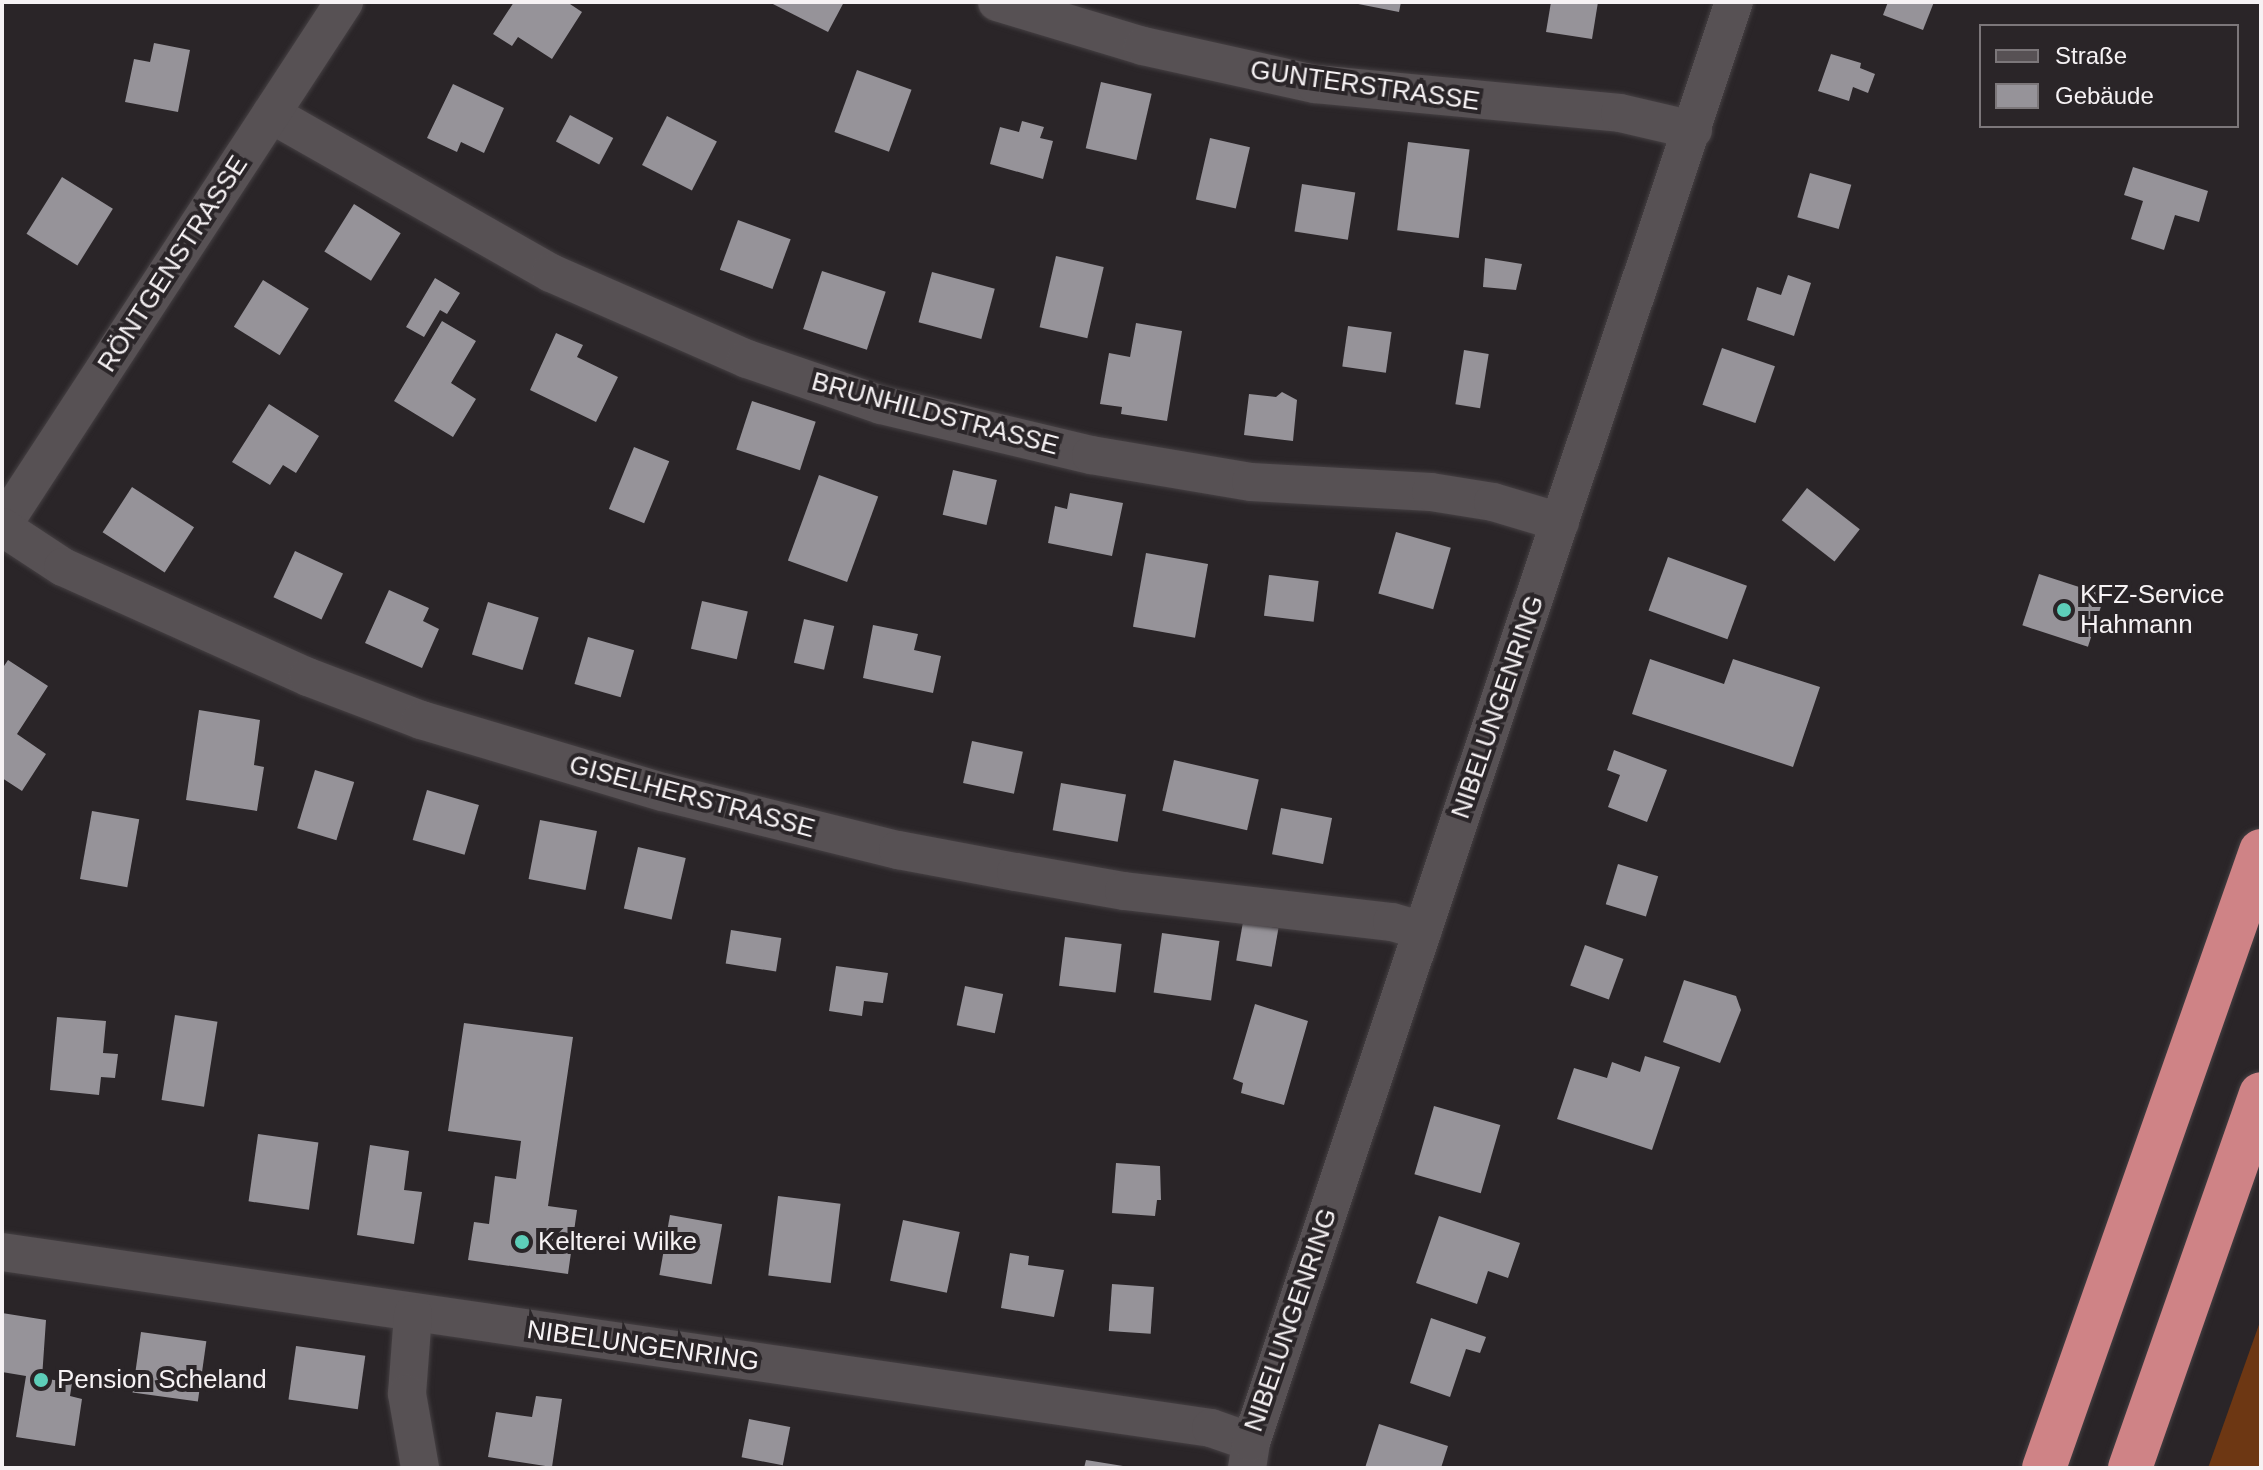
<!DOCTYPE html>
<html>
<head>
<meta charset="utf-8">
<style>
  body { margin:0 }
  #map { position:relative; width:2263px; height:1470px; overflow:hidden; background:#2a2528; font-family:Helvetica,sans-serif }
  div>[style] { position:absolute }
  .green>* { inset:0; background:#6d3713 }
  .building>* { inset:0; background:#969399; transform-origin:0 0 }
  .roads { filter:drop-shadow(0 0 2px #454043) drop-shadow(0 0 2px #454043) }
  .street>* { height:38px; margin:-19px; padding:0 19px; transform-origin:19px; border-radius:19px; background:#575154 }
  .highway>* { height:44px; margin:-22px; padding:0 22px; transform-origin:22px; border-radius:22px; background:#cf8386 }
  .dots>* { width:22px; height:22px; translate:-50% -50%; box-sizing:border-box; border:4px solid #2a2528; border-radius:50% }
  span { translate:-50% -50%; white-space:nowrap; text-align:center; line-height:1.15; -webkit-text-stroke:8px #2a2528; paint-order:stroke }
  .street-label { font-size:26px; color:#f6f2f4 }
  .poi-label { font-size:26px; color:#f6f2f4 }
  .left { translate:0 -50%; text-align:left }
  .frame { position:absolute; inset:0; border:4px solid #f6f2f4; pointer-events:none }
  .legend { position:absolute; left:1979px; top:24px; width:260px; height:104px; box-sizing:border-box; background:#2a2528; border:2px solid #7c777a; margin:0; padding:10px 14px; list-style:none; font-size:24px; color:#f6f2f4 }
  .legend li { display:flex; align-items:center; gap:16px; height:40px }
  .legend b { width:40px; border:2px solid #7c777a }
</style>
</head>
<body>
<div id="map">
  <div class="green">
    <i style="clip-path:polygon(2261px 1319px,2261px 1468px,2208px 1468px)"></i>
  </div>
  <div class="building">
    <i style="clip-path:polygon(514px 2px,567px 2px,582px 12px,552px 59px,518px 37px,512px 46px,493px 34px)"></i>
    <i style="clip-path:polygon(769px 2px,844px 2px,828px 32px)"></i>
    <i style="clip-path:polygon(1348px 2px,1401px 2px,1399px 12px)"></i>
    <i style="clip-path:polygon(1551px 2px,1598px 2px,1592px 39px,1546px 32px)"></i>
    <i style="clip-path:polygon(1888px 2px,1934px 2px,1923px 30px,1883px 15px)"></i>
    <i style="clip-path:polygon(154px 43px,190px 50px,178px 112px,125px 102px,134px 59px,150px 62px)"></i>
    <i style="clip-path:polygon(1831px 54px,1861px 63px,1860px 68px,1875px 74px,1868px 93px,1853px 87px,1849px 101px,1818px 91px)"></i>
    <i style="left:857px;top:70px;width:58px;height:66px;rotate:20deg"></i>
    <i style="left:1101px;top:82px;width:52px;height:68px;rotate:13deg"></i>
    <i style="clip-path:polygon(453px 84px,504px 108px,484px 153px,461px 142px,457px 152px,427px 138px)"></i>
    <i style="left:570px;top:115px;width:49px;height:30px;rotate:28deg"></i>
    <i style="left:667px;top:116px;width:56px;height:55px;rotate:27deg"></i>
    <i style="clip-path:polygon(1022px 121px,1044px 127px,1040px 138px,1053px 141px,1043px 179px,990px 164px,1000px 127px,1019px 132px)"></i>
    <i style="left:1210px;top:138px;width:41px;height:63px;rotate:13deg"></i>
    <i style="left:1408px;top:142px;width:62px;height:89px;rotate:7deg"></i>
    <i style="clip-path:polygon(2133px 167px,2208px 191px,2199px 222px,2175px 215px,2164px 250px,2131px 239px,2143px 201px,2124px 195px)"></i>
    <i style="left:1810px;top:173px;width:43px;height:46px;rotate:16deg"></i>
    <i style="left:62px;top:177px;width:60px;height:67px;rotate:32deg"></i>
    <i style="left:1302px;top:184px;width:54px;height:48px;rotate:9deg"></i>
    <i style="left:354px;top:204px;width:55px;height:56px;rotate:32deg"></i>
    <i style="left:738px;top:220px;width:56px;height:53px;rotate:20deg"></i>
    <i style="left:1056px;top:256px;width:49px;height:73px;rotate:13deg"></i>
    <i style="clip-path:polygon(1485px 258px,1522px 264px,1516px 290px,1483px 287px)"></i>
    <i style="left:822px;top:271px;width:67px;height:61px;rotate:18deg"></i>
    <i style="left:932px;top:272px;width:65px;height:52px;rotate:15deg"></i>
    <i style="clip-path:polygon(1788px 275px,1811px 283px,1794px 336px,1747px 320px,1757px 287px,1781px 295px)"></i>
    <i style="clip-path:polygon(435px 278px,460px 293px,447px 314px,440px 310px,424px 337px,406px 327px)"></i>
    <i style="left:263px;top:280px;width:54px;height:55px;rotate:32deg"></i>
    <i style="clip-path:polygon(442px 321px,476px 341px,451px 383px,476px 399px,453px 437px,394px 401px)"></i>
    <i style="clip-path:polygon(1136px 323px,1182px 331px,1167px 421px,1121px 414px,1122px 407px,1100px 404px,1109px 353px,1130px 357px)"></i>
    <i style="left:1348px;top:326px;width:44px;height:41px;rotate:8deg"></i>
    <i style="clip-path:polygon(556px 333px,583px 345px,577px 357px,618px 377px,596px 422px,530px 390px)"></i>
    <i style="left:1722px;top:348px;width:56px;height:60px;rotate:19deg"></i>
    <i style="left:1464px;top:350px;width:25px;height:55px;rotate:9deg"></i>
    <i style="clip-path:polygon(1282px 392px,1297px 400px,1293px 441px,1244px 435px,1249px 394px,1276px 397px)"></i>
    <i style="left:752px;top:401px;width:67px;height:51px;rotate:18deg"></i>
    <i style="clip-path:polygon(269px 404px,319px 436px,296px 473px,283px 465px,270px 485px,232px 462px)"></i>
    <i style="left:634px;top:447px;width:38px;height:67px;rotate:22deg"></i>
    <i style="left:953px;top:470px;width:45px;height:46px;rotate:13deg"></i>
    <i style="left:819px;top:475px;width:63px;height:91px;rotate:20deg"></i>
    <i style="left:132px;top:487px;width:74px;height:54px;rotate:33deg"></i>
    <i style="left:1807px;top:488px;width:67px;height:41px;rotate:38deg"></i>
    <i style="clip-path:polygon(1070px 493px,1123px 503px,1112px 556px,1048px 543px,1055px 506px,1067px 509px)"></i>
    <i style="left:1396px;top:532px;width:57px;height:64px;rotate:16deg"></i>
    <i style="left:295px;top:551px;width:53px;height:51px;rotate:25deg"></i>
    <i style="left:1146px;top:553px;width:63px;height:75px;rotate:10deg"></i>
    <i style="left:1668px;top:557px;width:84px;height:57px;rotate:20deg"></i>
    <i style="left:2039px;top:574px;width:69px;height:54px;rotate:18deg"></i>
    <i style="left:1269px;top:575px;width:50px;height:41px;rotate:7deg"></i>
    <i style="clip-path:polygon(389px 590px,429px 608px,423px 621px,439px 629px,422px 668px,365px 643px)"></i>
    <i style="left:702px;top:601px;width:47px;height:49px;rotate:13deg"></i>
    <i style="left:488px;top:602px;width:53px;height:55px;rotate:17deg"></i>
    <i style="left:804px;top:619px;width:31px;height:45px;rotate:13deg"></i>
    <i style="clip-path:polygon(873px 625px,918px 634px,914px 650px,941px 656px,933px 693px,863px 678px)"></i>
    <i style="left:588px;top:637px;width:48px;height:49px;rotate:16deg"></i>
    <i style="clip-path:polygon(1650px 659px,1724px 684px,1733px 659px,1820px 687px,1793px 767px,1632px 714px)"></i>
    <i style="clip-path:polygon(8px 660px,48px 686px,17px 734px,46px 754px,22px 791px,2px 778px,2px 669px)"></i>
    <i style="clip-path:polygon(199px 710px,260px 720px,254px 765px,264px 767px,257px 811px,186px 800px)"></i>
    <i style="left:972px;top:741px;width:52px;height:43px;rotate:12deg"></i>
    <i style="clip-path:polygon(1614px 750px,1667px 770px,1647px 822px,1608px 807px,1620px 775px,1607px 770px)"></i>
    <i style="left:1174px;top:760px;width:87px;height:52px;rotate:13deg"></i>
    <i style="left:315px;top:770px;width:41px;height:61px;rotate:17deg"></i>
    <i style="left:1061px;top:783px;width:66px;height:48px;rotate:10deg"></i>
    <i style="left:427px;top:790px;width:54px;height:52px;rotate:16deg"></i>
    <i style="left:1281px;top:808px;width:52px;height:47px;rotate:11deg"></i>
    <i style="left:92px;top:811px;width:48px;height:69px;rotate:10deg"></i>
    <i style="left:540px;top:820px;width:58px;height:60px;rotate:11deg"></i>
    <i style="left:638px;top:847px;width:49px;height:63px;rotate:13deg"></i>
    <i style="left:1618px;top:864px;width:42px;height:42px;rotate:17deg"></i>
    <i style="left:1243px;top:922px;width:36px;height:39px;rotate:10deg"></i>
    <i style="left:731px;top:930px;width:51px;height:34px;rotate:9deg"></i>
    <i style="left:1162px;top:933px;width:58px;height:60px;rotate:8deg"></i>
    <i style="left:1065px;top:937px;width:57px;height:49px;rotate:7deg"></i>
    <i style="left:1585px;top:945px;width:41px;height:43px;rotate:20deg"></i>
    <i style="clip-path:polygon(836px 966px,888px 973px,883px 1003px,864px 1001px,862px 1016px,829px 1011px)"></i>
    <i style="clip-path:polygon(1684px 980px,1736px 996px,1741px 1010px,1720px 1063px,1663px 1042px)"></i>
    <i style="left:965px;top:986px;width:39px;height:40px;rotate:12deg"></i>
    <i style="clip-path:polygon(1255px 1004px,1308px 1021px,1284px 1105px,1241px 1093px,1243px 1083px,1233px 1079px)"></i>
    <i style="left:175px;top:1015px;width:43px;height:86px;rotate:9deg"></i>
    <i style="clip-path:polygon(57px 1017px,106px 1021px,103px 1053px,118px 1054px,115px 1078px,101px 1077px,99px 1095px,50px 1090px)"></i>
    <i style="clip-path:polygon(464px 1023px,573px 1037px,548px 1206px,577px 1210px,568px 1274px,468px 1260px,474px 1222px,489px 1224px,495px 1176px,516px 1179px,521px 1141px,448px 1131px)"></i>
    <i style="clip-path:polygon(1645px 1056px,1680px 1067px,1652px 1150px,1557px 1119px,1574px 1068px,1607px 1078px,1612px 1062px,1640px 1072px)"></i>
    <i style="left:1434px;top:1106px;width:69px;height:71px;rotate:16deg"></i>
    <i style="left:258px;top:1134px;width:61px;height:68px;rotate:8deg"></i>
    <i style="clip-path:polygon(370px 1145px,409px 1151px,404px 1190px,422px 1192px,414px 1244px,357px 1235px)"></i>
    <i style="clip-path:polygon(1116px 1163px,1160px 1166px,1161px 1200px,1157px 1200px,1155px 1216px,1112px 1213px)"></i>
    <i style="left:778px;top:1196px;width:63px;height:80px;rotate:7deg"></i>
    <i style="left:670px;top:1215px;width:53px;height:61px;rotate:10deg"></i>
    <i style="clip-path:polygon(1439px 1216px,1520px 1243px,1508px 1278px,1488px 1271px,1477px 1304px,1416px 1283px)"></i>
    <i style="left:903px;top:1220px;width:58px;height:62px;rotate:12deg"></i>
    <i style="clip-path:polygon(1010px 1253px,1029px 1256px,1028px 1265px,1064px 1270px,1054px 1317px,1001px 1308px)"></i>
    <i style="left:1112px;top:1284px;width:42px;height:47px;rotate:4deg"></i>
    <i style="clip-path:polygon(2px 1313px,46px 1320px,42px 1378px,72px 1383px,70px 1396px,82px 1399px,75px 1446px,16px 1437px,26px 1376px,2px 1372px)"></i>
    <i style="clip-path:polygon(1431px 1318px,1486px 1337px,1480px 1353px,1466px 1349px,1450px 1397px,1410px 1383px)"></i>
    <i style="left:141px;top:1332px;width:66px;height:61px;rotate:8deg"></i>
    <i style="left:296px;top:1346px;width:70px;height:54px;rotate:8deg"></i>
    <i style="clip-path:polygon(536px 1396px,562px 1399px,552px 1467px,488px 1457px,496px 1412px,532px 1417px)"></i>
    <i style="left:749px;top:1419px;width:42px;height:39px;rotate:11deg"></i>
    <i style="clip-path:polygon(1379px 1424px,1448px 1446px,1441px 1468px,1365px 1468px)"></i>
    <i style="clip-path:polygon(1086px 1460px,1123px 1466px,1122px 1468px,1084px 1468px)"></i>
  </div>
  <div class="roads">
    <div class="street">
      <i style="left:997px;top:2px;width:152px;rotate:16.8deg"></i>
      <i style="left:1143px;top:46px;width:176px;rotate:12.5deg"></i>
      <i style="left:1315px;top:84px;width:306px;rotate:5.4deg"></i>
      <i style="left:1620px;top:113px;width:75px;rotate:13.1deg"></i>
      <i style="left:271px;top:114px;width:322px;rotate:29.6deg"></i>
      <i style="left:551px;top:273px;width:214px;rotate:23.7deg"></i>
      <i style="left:747px;top:359px;width:142px;rotate:18.9deg"></i>
      <i style="left:881px;top:405px;width:216px;rotate:13.4deg"></i>
      <i style="left:1091px;top:455px;width:162px;rotate:9.6deg"></i>
      <i style="left:1251px;top:482px;width:180px;rotate:3.2deg"></i>
      <i style="left:1431px;top:492px;width:63px;rotate:9.2deg"></i>
      <i style="left:1493px;top:502px;width:70px;rotate:16.6deg"></i>
      <i style="left:2px;top:526px;width:626px;rotate:-56.87deg"></i>
      <i style="left:2px;top:527px;width:73px;rotate:33.3deg"></i>
      <i style="left:63px;top:567px;width:269px;rotate:24.2deg"></i>
      <i style="left:308px;top:677px;width:121px;rotate:20.8deg"></i>
      <i style="left:421px;top:720px;width:252px;rotate:16.6deg"></i>
      <i style="left:663px;top:792px;width:242px;rotate:13.9deg"></i>
      <i style="left:898px;top:850px;width:120px;rotate:10.6deg"></i>
      <i style="left:1016px;top:872px;width:110px;rotate:10deg"></i>
      <i style="left:1124px;top:891px;width:270px;rotate:6.6deg"></i>
      <i style="left:1392px;top:922px;width:32px;rotate:16deg"></i>
      <i style="left:2px;top:1252px;width:1222px;rotate:8.28deg"></i>
      <i style="left:1211px;top:1428px;width:42px;rotate:19.3deg"></i>
      <i style="left:413px;top:1314px;width:80px;rotate:94.3deg"></i>
      <i style="left:407px;top:1394px;width:75px;rotate:80deg"></i>
      <i style="left:1247px;top:1468px;width:26px;rotate:-81deg"></i>
      <i style="left:1251px;top:1442px;width:1519px;rotate:-71.46deg"></i>
    </div>
    <div class="highway">
      <i style="left:2044px;top:1468px;width:654px;rotate:-70.62deg"></i>
      <i style="left:2130px;top:1468px;width:396px;rotate:-70.7deg"></i>
    </div>
  </div>
  <div class="dots">
    <i style="left:2064px;top:610px;background:#5dceb9"></i>
    <i style="left:522px;top:1242px;background:#5dceb9"></i>
    <i style="left:41px;top:1380px;background:#5dceb9"></i>
  </div>
  <div class="street-label">
    <span style="left:1365px;top:86px;rotate:8deg">GUNTERSTRASSE</span>
    <span style="left:173px;top:264px;rotate:-57deg">RÖNTGENSTRASSE</span>
    <span style="left:935px;top:414px;rotate:15deg">BRUNHILDSTRASSE</span>
    <span style="left:1498px;top:707px;rotate:-71deg">NIBELUNGENRING</span>
    <span style="left:692px;top:797px;rotate:15deg">GISELHERSTRASSE</span>
    <span style="left:1291px;top:1320px;rotate:-71deg">NIBELUNGENRING</span>
    <span style="left:643px;top:1346px;rotate:8deg">NIBELUNGENRING</span>
  </div>
  <div class="poi-label">
    <span class="left" style="left:2080px;top:610px">KFZ-Service<br>Hahmann</span>
    <span class="left" style="left:538px;top:1242px">Kelterei Wilke</span>
    <span class="left" style="left:57px;top:1380px">Pension Scheland</span>
  </div>
  <div class="frame"></div>
  <ul class="legend">
  <li><b style="height:10px;background:#575154"></b>Straße</li>
  <li><b style="height:22px;background:#969399"></b>Gebäude</li>
  </ul>
</div>
</body>
</html>
